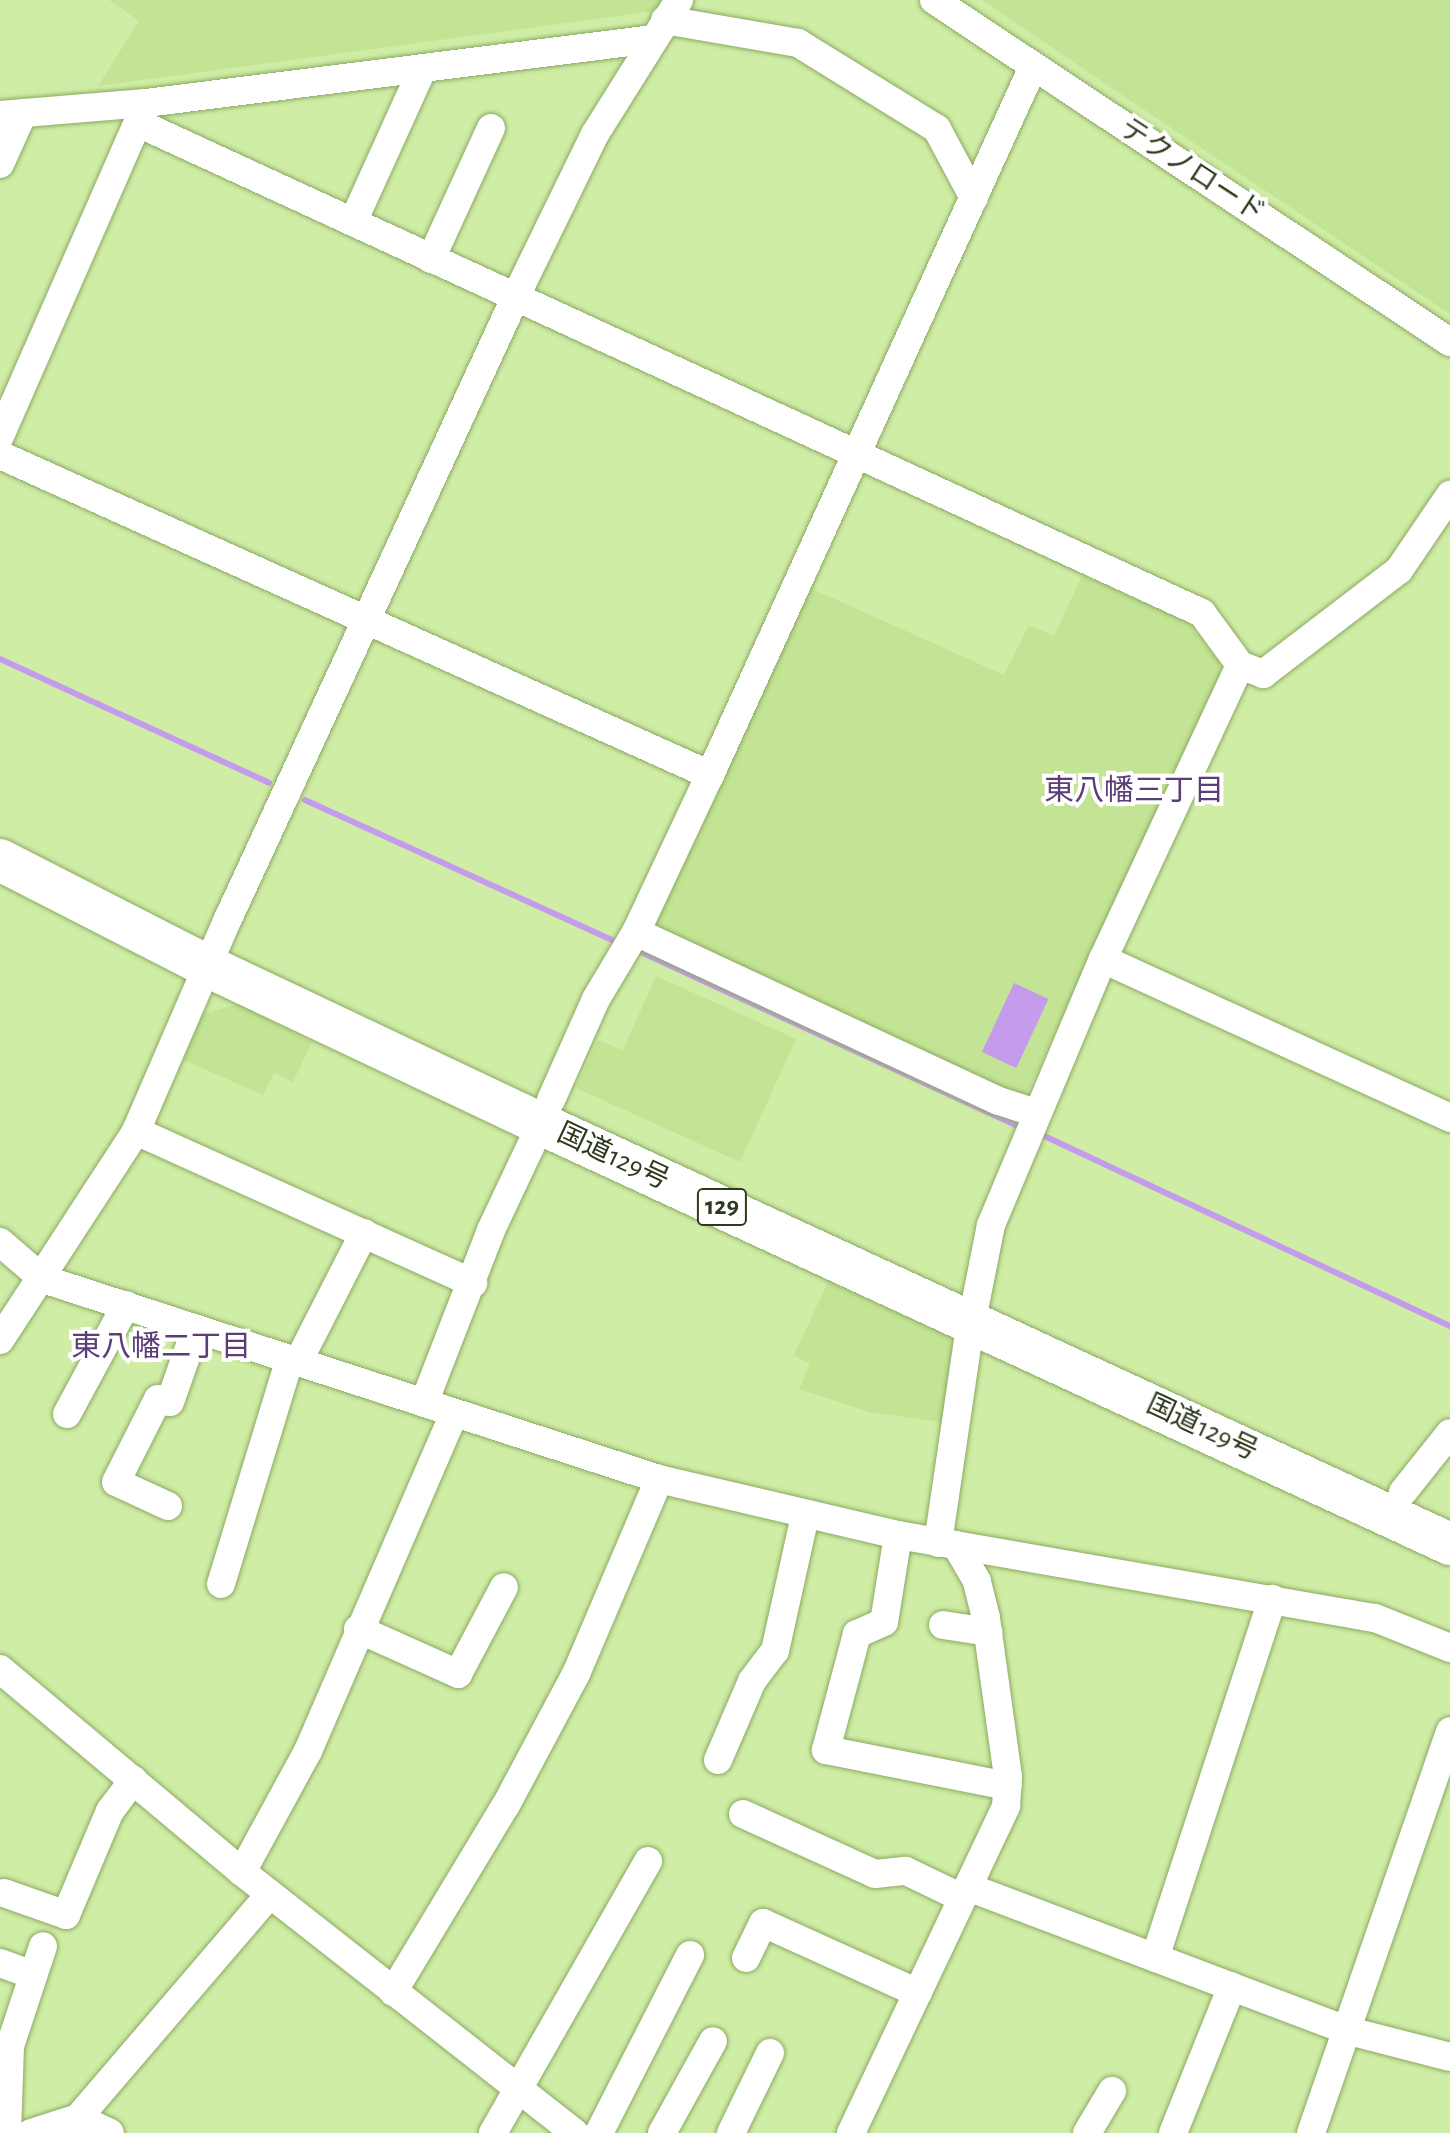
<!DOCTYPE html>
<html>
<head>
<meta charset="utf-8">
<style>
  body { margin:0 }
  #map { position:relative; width:1450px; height:2133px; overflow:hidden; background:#cfeda5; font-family:"Alegreya Sans","Noto Sans JP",sans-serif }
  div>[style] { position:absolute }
  .built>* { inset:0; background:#c2e494 }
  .water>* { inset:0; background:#c49ceb; transform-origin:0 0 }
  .stream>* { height:6px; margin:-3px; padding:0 3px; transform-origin:3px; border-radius:3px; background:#c49ceb }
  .roads { filter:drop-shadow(0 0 2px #8ca963) drop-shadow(0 0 2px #8ca963) }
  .minor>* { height:28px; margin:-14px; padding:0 14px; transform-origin:14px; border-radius:14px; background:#fff }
  .highway>* { height:42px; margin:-21px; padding:0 21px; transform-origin:21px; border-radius:21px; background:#fff }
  span { translate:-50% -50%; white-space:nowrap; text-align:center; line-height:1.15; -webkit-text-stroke:8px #fff; paint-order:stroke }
  .shield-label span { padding:2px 6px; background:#fff; border:2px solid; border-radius:6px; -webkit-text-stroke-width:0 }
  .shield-label { font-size:26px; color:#2e391c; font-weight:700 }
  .street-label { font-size:28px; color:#2e391c }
  .neighbourhood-label { font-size:30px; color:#5c3d78 }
</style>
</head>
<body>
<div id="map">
  <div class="built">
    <i style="clip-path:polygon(109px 0,662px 0,655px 11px,98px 86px,139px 21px)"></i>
    <i style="clip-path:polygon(982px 0,1450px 0,1450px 314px,1128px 99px)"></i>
    <i style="clip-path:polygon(1082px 576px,1185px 620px,1220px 663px,1220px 674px,1024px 1099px,652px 930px,810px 588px,1004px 675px,1029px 625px,1054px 636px)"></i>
    <i style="clip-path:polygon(656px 976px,796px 1039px,740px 1162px,576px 1088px,598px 1040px,623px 1050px)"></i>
    <i style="clip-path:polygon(238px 1004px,312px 1042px,293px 1082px,274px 1073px,263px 1095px,184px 1060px,203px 1014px)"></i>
    <i style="clip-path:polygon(828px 1282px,954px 1339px,942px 1422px,869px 1412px,799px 1389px,810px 1364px,794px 1355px)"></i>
  </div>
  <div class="water">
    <i style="left:1014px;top:983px;width:38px;height:76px;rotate:25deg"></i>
  </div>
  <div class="stream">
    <i style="left:0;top:659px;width:296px;rotate:24.7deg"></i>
    <i style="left:305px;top:800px;width:341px;rotate:24.5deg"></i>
    <i style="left:641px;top:952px;width:415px;rotate:24.8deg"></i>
    <i style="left:1040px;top:1134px;width:453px;rotate:25.1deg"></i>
  </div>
  <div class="roads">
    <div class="minor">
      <i style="left:934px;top:0;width:619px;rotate:33.54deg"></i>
      <i style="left:665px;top:20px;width:135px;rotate:9.8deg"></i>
      <i style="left:798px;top:43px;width:163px;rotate:31.7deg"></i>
      <i style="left:937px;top:129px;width:78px;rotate:61.8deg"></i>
      <i style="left:0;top:115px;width:146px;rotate:-4.7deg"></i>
      <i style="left:146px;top:103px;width:511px;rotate:-7.19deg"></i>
      <i style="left:138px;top:123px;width:1171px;rotate:24.73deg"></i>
      <i style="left:1202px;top:613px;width:64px;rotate:53.8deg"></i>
      <i style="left:0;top:164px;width:56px;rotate:-65.7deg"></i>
      <i style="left:353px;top:222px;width:169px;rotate:-65.6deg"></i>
      <i style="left:431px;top:259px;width:144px;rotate:-65.4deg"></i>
      <i style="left:0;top:436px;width:358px;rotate:-66.3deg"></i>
      <i style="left:0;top:455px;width:779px;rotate:24.26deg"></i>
      <i style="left:636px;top:932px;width:400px;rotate:25deg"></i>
      <i style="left:999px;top:1101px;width:40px;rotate:18deg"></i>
      <i style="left:1103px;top:959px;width:382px;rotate:24.6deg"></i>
      <i style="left:551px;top:1100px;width:111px;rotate:-66deg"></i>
      <i style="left:596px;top:999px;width:78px;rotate:-59.2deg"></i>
      <i style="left:636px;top:932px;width:174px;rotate:-64.8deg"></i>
      <i style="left:710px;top:775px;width:778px;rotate:-65.48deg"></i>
      <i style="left:136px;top:1131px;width:370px;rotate:24.3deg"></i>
      <i style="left:0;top:1242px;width:57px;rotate:40.7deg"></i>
      <i style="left:43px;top:1279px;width:648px;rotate:17.99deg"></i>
      <i style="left:659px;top:1479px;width:245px;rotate:13.2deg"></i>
      <i style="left:898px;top:1535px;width:484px;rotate:9.9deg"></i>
      <i style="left:1375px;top:1618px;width:81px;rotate:21.8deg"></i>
      <i style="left:0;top:1340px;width:249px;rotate:-56.9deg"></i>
      <i style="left:136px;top:1131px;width:229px;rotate:-66.6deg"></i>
      <i style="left:227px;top:921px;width:686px;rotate:-65.19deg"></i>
      <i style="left:515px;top:298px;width:182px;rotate:-64deg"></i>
      <i style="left:595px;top:134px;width:158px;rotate:-57.9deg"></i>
      <i style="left:298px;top:1362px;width:145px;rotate:-62.9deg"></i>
      <i style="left:424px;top:1403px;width:186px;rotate:-68.8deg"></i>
      <i style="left:491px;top:1230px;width:117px;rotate:-64.7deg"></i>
      <i style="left:67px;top:1414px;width:124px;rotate:-61.6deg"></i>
      <i style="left:1403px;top:1492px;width:75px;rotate:-51.5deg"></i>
      <i style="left:168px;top:1506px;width:57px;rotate:-155.2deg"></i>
      <i style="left:116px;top:1482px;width:93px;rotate:-63.2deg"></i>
      <i style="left:158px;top:1399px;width:12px;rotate:14deg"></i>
      <i style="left:170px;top:1402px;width:78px;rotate:-70.6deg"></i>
      <i style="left:898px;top:1535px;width:88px;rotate:99.1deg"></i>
      <i style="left:884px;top:1622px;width:30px;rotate:156deg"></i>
      <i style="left:857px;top:1634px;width:120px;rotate:105deg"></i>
      <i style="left:826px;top:1750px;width:185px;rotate:11.2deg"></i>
      <i style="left:938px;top:1543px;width:205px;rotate:-81.6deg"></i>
      <i style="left:968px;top:1340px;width:117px;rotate:-78.7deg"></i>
      <i style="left:991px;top:1225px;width:289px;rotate:-67.2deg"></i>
      <i style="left:1103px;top:959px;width:324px;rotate:-65deg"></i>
      <i style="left:1240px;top:665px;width:25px;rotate:21deg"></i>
      <i style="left:1263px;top:674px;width:171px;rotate:-37.4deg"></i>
      <i style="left:1399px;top:570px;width:91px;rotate:-55.8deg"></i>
      <i style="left:221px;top:1584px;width:235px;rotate:-73deg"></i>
      <i style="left:943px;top:1625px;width:46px;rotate:8.8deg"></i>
      <i style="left:358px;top:1629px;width:110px;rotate:24.2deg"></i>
      <i style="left:458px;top:1674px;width:98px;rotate:-62.1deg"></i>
      <i style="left:0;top:1669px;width:316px;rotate:40deg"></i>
      <i style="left:242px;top:1872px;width:423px;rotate:38.1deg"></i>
      <i style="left:718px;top:1760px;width:86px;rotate:-66.7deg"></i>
      <i style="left:752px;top:1681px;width:38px;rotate:-53deg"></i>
      <i style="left:775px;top:1651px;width:138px;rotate:-77.5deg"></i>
      <i style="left:743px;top:1814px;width:145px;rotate:24.4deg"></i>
      <i style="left:875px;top:1874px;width:31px;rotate:-6deg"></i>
      <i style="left:906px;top:1871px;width:62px;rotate:25.7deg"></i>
      <i style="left:242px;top:1872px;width:138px;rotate:-61.4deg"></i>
      <i style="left:308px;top:1751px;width:367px;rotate:-66.6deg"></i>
      <i style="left:968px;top:1887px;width:407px;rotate:20.7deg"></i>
      <i style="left:1349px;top:2031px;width:104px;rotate:14.4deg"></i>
      <i style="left:4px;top:1893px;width:66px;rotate:19.5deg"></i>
      <i style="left:66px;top:1915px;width:113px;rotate:-67.1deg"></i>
      <i style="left:110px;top:1811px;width:39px;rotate:-53deg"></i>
      <i style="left:746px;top:1958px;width:39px;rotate:-64deg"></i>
      <i style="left:763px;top:1923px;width:170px;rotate:24.3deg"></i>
      <i style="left:1155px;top:1958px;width:378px;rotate:-71.9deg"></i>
      <i style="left:0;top:1963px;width:32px;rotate:20deg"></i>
      <i style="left:393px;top:1992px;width:218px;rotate:-58.9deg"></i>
      <i style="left:506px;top:1805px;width:149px;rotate:-61.9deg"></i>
      <i style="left:576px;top:1674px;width:212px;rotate:-66.9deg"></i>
      <i style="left:78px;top:2118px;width:35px;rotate:25deg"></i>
      <i style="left:7px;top:2133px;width:87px;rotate:-88deg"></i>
      <i style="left:10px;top:2046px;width:105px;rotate:-71.7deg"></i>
      <i style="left:31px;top:2133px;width:49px;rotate:-17.7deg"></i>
      <i style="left:78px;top:2118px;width:295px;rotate:-49.4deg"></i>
      <i style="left:493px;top:2133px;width:313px;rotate:-60.3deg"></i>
      <i style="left:599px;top:2133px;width:200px;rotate:-62.9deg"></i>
      <i style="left:662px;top:2133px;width:105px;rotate:-61deg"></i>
      <i style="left:731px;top:2133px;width:89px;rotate:-64deg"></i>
      <i style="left:851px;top:2133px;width:362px;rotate:-64.6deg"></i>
      <i style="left:1006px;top:1806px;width:29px;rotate:-86deg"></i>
      <i style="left:1008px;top:1777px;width:161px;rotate:-97.9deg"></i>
      <i style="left:986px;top:1618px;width:38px;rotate:-104deg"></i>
      <i style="left:977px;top:1581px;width:42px;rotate:-120.3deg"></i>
      <i style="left:1087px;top:2133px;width:49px;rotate:-59.2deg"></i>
      <i style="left:1173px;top:2133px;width:158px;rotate:-68.1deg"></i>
      <i style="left:1311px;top:2133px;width:425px;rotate:-70.9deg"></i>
    </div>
    <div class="highway">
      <i style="left:0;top:860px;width:233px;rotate:27.1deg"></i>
      <i style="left:207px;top:966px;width:369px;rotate:25.3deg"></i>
      <i style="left:541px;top:1124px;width:1001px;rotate:24.8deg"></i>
    </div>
  </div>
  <div class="shield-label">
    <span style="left:722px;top:1207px">129</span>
  </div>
  <div class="street-label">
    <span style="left:1192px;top:171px;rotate:33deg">テクノロード</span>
    <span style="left:613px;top:1157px;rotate:25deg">国道129号</span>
    <span style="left:1202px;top:1428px;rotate:25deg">国道129号</span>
  </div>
  <div class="neighbourhood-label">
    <span style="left:1134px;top:791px">東八幡三丁目</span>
    <span style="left:161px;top:1347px">東八幡二丁目</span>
  </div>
</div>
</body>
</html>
